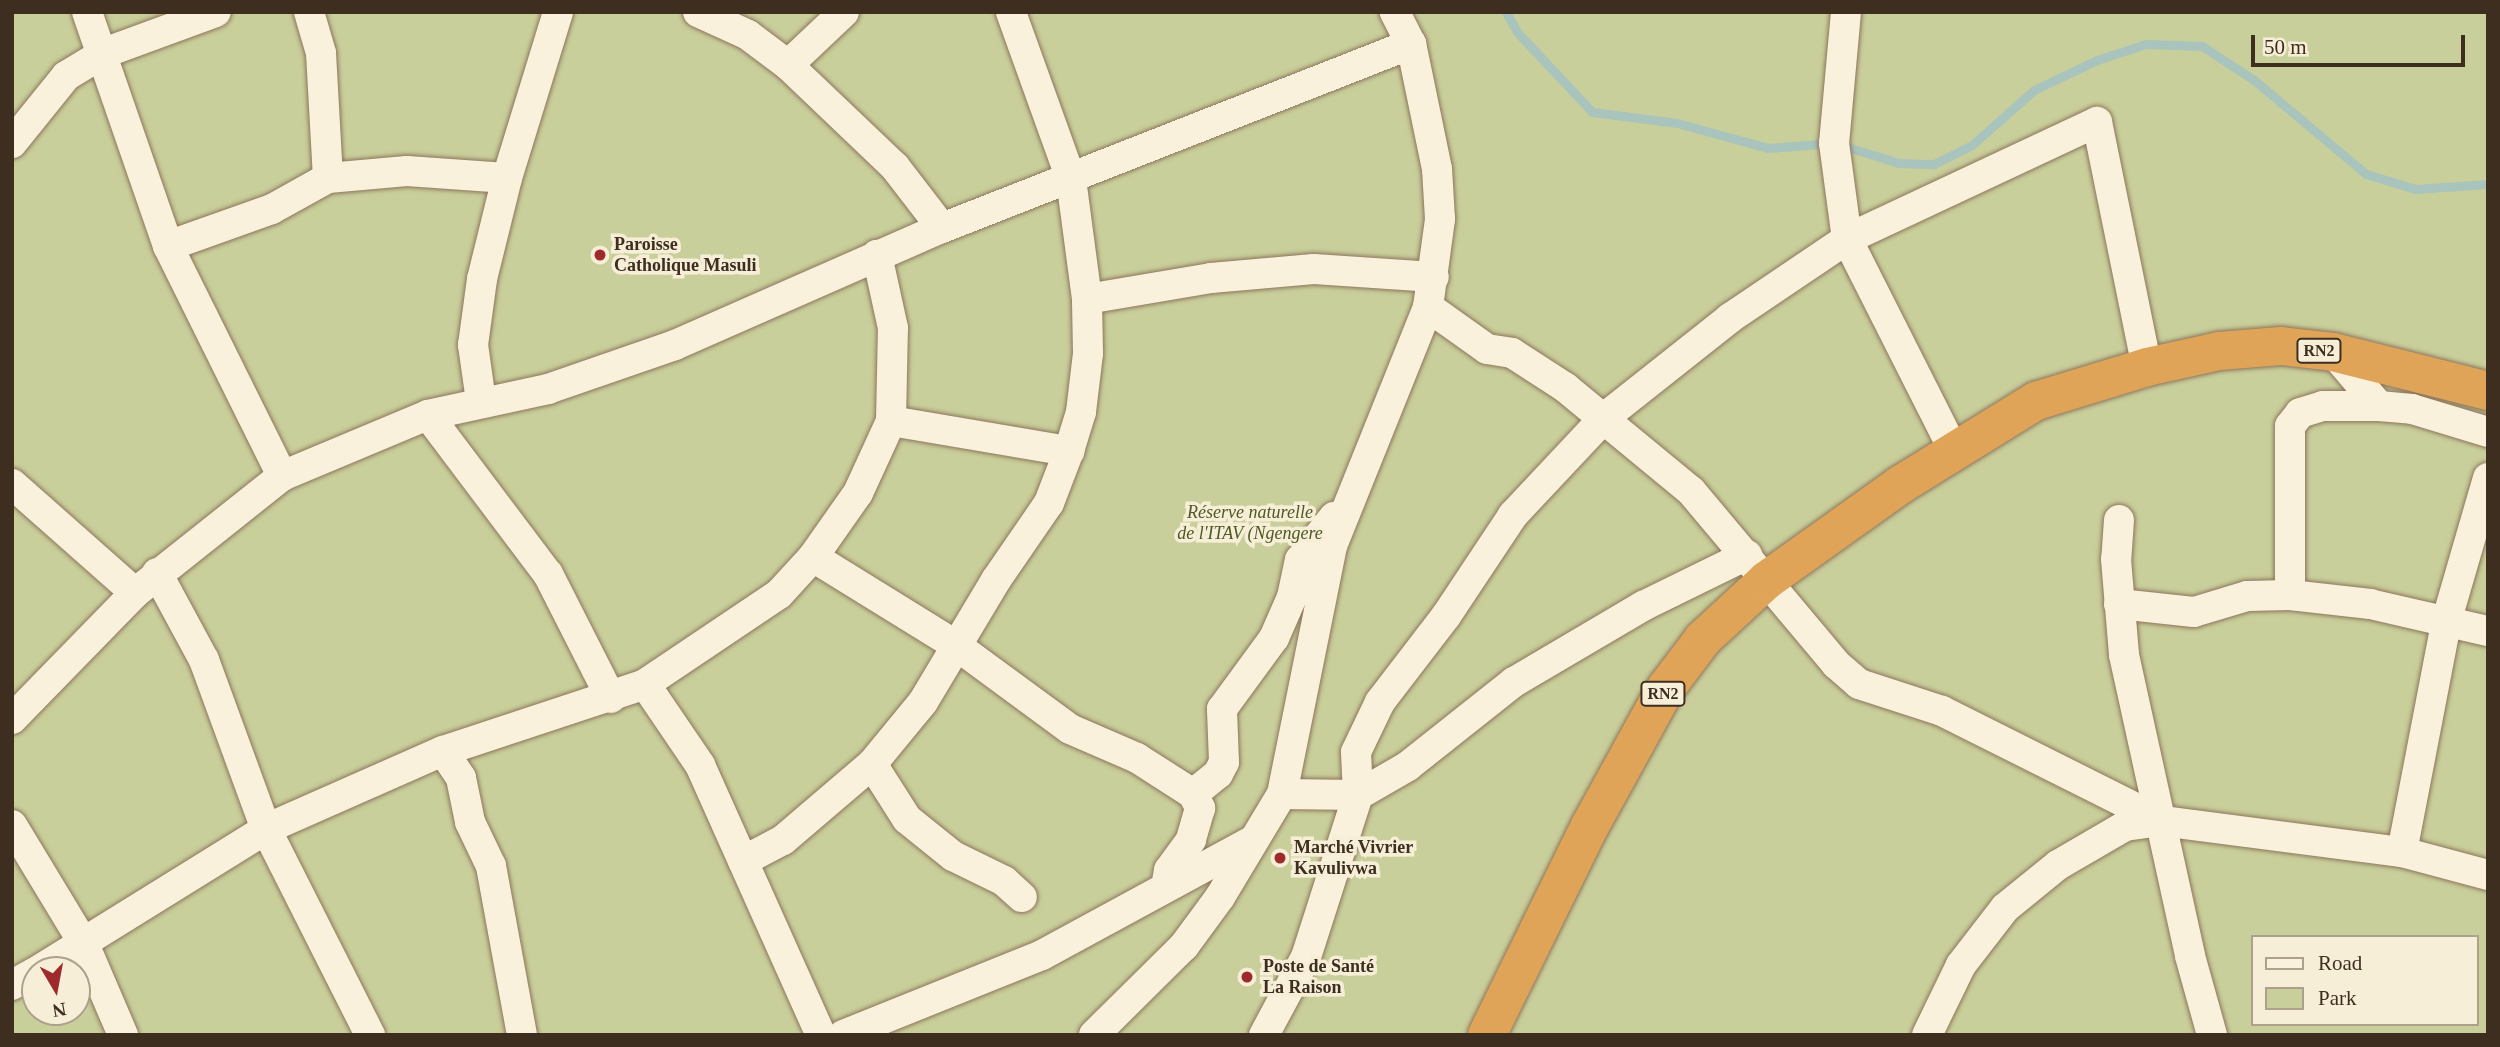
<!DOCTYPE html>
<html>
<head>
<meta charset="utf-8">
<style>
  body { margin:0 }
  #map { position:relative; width:2500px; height:1047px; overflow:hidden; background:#f0e4c8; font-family:Georgia,serif }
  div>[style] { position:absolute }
  .green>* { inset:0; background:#c9cf9b }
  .stream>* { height:9px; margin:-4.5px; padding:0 4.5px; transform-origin:4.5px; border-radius:4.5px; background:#a9c4bc }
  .roads { filter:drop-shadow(0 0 2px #8d765c) drop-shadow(0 0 2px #8d765c) }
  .street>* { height:30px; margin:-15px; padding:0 15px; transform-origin:15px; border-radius:15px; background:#faf1dc }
  .highway>* { height:38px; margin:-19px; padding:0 19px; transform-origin:19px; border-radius:19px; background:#e0a458 }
  .dots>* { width:19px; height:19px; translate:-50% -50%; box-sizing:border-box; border:4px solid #f7eed8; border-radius:50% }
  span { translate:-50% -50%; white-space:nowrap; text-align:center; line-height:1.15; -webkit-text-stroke:7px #f7eed8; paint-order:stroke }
  .shield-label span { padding:2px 5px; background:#f7eed8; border:2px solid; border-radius:5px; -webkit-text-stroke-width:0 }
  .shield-label { font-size:16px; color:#3d2e20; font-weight:700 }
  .poi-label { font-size:18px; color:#3d2e20; font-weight:700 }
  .left { translate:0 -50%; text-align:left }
  .park-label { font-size:18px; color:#4d5a26; font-style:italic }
  .frame { position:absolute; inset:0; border:14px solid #3d2e20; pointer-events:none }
  .legend { position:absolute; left:2251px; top:935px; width:228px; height:91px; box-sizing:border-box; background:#f7eed8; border:2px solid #ada18e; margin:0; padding:9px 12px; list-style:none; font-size:21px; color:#3d2e20 }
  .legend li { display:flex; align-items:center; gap:14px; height:35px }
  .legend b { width:35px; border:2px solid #ada18e }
  .north { position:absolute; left:21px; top:956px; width:70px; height:70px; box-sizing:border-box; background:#f7eed8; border:2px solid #ada18e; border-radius:50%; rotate:170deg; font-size:19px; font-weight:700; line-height:28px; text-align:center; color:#3d2e20 }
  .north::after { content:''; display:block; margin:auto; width:24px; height:32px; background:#9e2a2b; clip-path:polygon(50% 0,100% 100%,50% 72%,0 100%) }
  .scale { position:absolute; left:2251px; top:35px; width:214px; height:32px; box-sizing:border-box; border:4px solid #3d2e20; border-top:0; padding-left:9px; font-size:21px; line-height:24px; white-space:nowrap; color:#3d2e20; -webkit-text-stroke:5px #f7eed8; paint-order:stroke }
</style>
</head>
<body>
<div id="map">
  <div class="green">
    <i style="clip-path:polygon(evenodd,12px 12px,2488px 12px,2488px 1035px,12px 1035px,12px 12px,2253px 937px,2477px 937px,2477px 1024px,2253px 1024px,2253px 937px,12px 12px,35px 970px,77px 970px,77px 1012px,35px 1012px,35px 970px)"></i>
  </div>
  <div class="stream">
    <i style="left:1506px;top:12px;width:23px;rotate:61deg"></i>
    <i style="left:1517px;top:32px;width:110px;rotate:46.8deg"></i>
    <i style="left:1592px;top:112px;width:86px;rotate:7.4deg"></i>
    <i style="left:1677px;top:123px;width:94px;rotate:15.4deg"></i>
    <i style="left:1768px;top:148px;width:66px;rotate:-4.3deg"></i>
    <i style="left:1834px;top:143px;width:68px;rotate:17.1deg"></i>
    <i style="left:1899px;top:163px;width:35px;rotate:2deg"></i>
    <i style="left:1934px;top:164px;width:42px;rotate:-26.6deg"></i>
    <i style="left:1972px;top:145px;width:83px;rotate:-41.6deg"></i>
    <i style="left:2034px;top:90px;width:70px;rotate:-25.5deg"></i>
    <i style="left:2097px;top:60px;width:52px;rotate:-18.1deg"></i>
    <i style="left:2146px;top:44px;width:56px;rotate:2deg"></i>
    <i style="left:2202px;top:46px;width:62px;rotate:33.2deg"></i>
    <i style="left:2254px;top:80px;width:146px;rotate:40deg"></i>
    <i style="left:2366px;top:174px;width:51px;rotate:17deg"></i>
    <i style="left:2415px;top:189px;width:73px;rotate:-3.9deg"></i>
  </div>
  <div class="roads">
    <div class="street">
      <i style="left:87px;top:12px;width:248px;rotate:70.9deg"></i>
      <i style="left:168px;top:246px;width:257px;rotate:63.6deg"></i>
      <i style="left:309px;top:12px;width:43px;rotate:73.7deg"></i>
      <i style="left:321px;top:53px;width:125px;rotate:86.8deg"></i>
      <i style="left:698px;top:12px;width:55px;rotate:24.7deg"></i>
      <i style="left:748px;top:35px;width:50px;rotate:36.9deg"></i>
      <i style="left:788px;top:65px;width:148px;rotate:43.6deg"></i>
      <i style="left:895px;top:167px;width:77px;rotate:52.4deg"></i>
      <i style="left:1846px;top:12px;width:132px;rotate:95.2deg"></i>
      <i style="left:1834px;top:143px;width:97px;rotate:82.3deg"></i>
      <i style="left:1847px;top:239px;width:237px;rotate:63.2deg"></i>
      <i style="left:788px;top:65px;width:77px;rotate:-43.4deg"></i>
      <i style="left:12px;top:143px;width:86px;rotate:-51.1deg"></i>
      <i style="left:66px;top:76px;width:44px;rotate:-31.2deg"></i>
      <i style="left:104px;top:53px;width:119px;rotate:-20.1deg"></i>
      <i style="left:168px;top:246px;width:110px;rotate:-19.6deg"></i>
      <i style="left:272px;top:209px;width:64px;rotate:-29deg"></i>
      <i style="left:328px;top:178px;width:79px;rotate:-5.1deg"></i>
      <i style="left:407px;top:171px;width:100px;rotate:4deg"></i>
      <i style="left:1087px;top:299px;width:126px;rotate:-9.6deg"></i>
      <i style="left:1211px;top:278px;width:103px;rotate:-5deg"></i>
      <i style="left:1314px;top:269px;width:120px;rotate:3.8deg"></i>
      <i style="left:1428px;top:307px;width:72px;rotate:35.4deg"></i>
      <i style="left:1487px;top:349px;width:25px;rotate:9deg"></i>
      <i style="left:1512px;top:353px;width:64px;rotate:32.9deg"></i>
      <i style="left:1566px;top:388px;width:162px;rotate:39.5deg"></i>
      <i style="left:1691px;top:491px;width:226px;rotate:50deg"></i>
      <i style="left:1836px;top:664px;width:30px;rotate:41deg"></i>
      <i style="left:1859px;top:684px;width:87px;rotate:18deg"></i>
      <i style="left:1942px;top:711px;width:246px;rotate:26.6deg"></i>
      <i style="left:2333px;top:352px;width:71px;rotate:49.6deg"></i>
      <i style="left:2379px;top:406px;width:33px;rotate:5deg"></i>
      <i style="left:2412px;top:409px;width:79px;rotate:16.8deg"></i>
      <i style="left:481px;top:401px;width:57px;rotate:-98.1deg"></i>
      <i style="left:473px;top:345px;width:67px;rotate:-82.2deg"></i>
      <i style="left:482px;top:279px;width:104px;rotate:-76.1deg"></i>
      <i style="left:507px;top:178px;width:174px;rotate:-72.9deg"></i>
      <i style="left:428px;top:415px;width:199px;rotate:53deg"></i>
      <i style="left:548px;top:574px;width:139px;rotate:63.1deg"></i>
      <i style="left:891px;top:421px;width:181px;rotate:9.6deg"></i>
      <i style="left:12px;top:484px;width:164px;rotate:41.5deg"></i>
      <i style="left:2119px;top:520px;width:39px;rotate:94deg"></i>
      <i style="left:2116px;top:559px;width:96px;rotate:85.2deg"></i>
      <i style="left:2124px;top:655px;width:308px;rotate:77.6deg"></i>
      <i style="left:2190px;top:956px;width:82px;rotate:74.4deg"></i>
      <i style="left:813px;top:557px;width:169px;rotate:31.7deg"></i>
      <i style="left:957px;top:646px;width:140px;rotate:36.3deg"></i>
      <i style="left:1070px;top:729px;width:73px;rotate:23.4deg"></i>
      <i style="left:1137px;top:758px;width:67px;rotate:32.7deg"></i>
      <i style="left:1193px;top:794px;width:16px;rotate:63deg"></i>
      <i style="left:1200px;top:808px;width:33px;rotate:106deg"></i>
      <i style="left:1191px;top:840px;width:37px;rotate:126deg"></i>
      <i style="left:1169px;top:870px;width:17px;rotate:100deg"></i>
      <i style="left:157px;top:573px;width:99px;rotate:61.6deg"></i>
      <i style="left:204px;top:660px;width:180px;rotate:69.9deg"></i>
      <i style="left:266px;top:829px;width:231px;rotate:63.2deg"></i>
      <i style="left:2290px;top:595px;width:169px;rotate:-90deg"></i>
      <i style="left:2290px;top:426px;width:16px;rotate:-52deg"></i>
      <i style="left:2300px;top:413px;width:24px;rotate:-17deg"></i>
      <i style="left:2323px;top:406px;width:56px"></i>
      <i style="left:2119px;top:604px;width:75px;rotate:6.1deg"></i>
      <i style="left:2194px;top:612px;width:55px;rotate:-16.8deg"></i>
      <i style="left:2247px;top:596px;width:43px;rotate:-1.3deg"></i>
      <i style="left:2290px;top:595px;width:81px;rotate:6.4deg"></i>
      <i style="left:2370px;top:604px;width:121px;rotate:12.9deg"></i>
      <i style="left:645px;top:684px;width:98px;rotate:55.8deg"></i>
      <i style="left:700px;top:765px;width:296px;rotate:65.9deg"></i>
      <i style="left:12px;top:719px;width:176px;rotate:-45.7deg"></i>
      <i style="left:135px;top:593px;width:188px;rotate:-38.5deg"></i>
      <i style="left:282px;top:476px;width:158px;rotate:-22.7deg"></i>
      <i style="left:428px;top:415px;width:123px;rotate:-12.2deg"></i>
      <i style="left:548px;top:389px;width:134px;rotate:-19.1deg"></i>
      <i style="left:675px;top:345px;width:292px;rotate:-23.7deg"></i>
      <i style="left:942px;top:228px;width:504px;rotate:-21.42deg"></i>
      <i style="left:443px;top:751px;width:32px;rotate:56deg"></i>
      <i style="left:461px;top:778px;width:45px;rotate:78.4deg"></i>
      <i style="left:470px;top:822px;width:49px;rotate:64.5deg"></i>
      <i style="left:491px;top:866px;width:172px;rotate:79.6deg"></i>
      <i style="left:872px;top:764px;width:65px;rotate:57.5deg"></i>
      <i style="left:907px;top:819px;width:59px;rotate:38.8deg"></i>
      <i style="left:953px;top:856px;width:57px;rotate:26.1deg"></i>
      <i style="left:1004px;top:881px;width:24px;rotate:42deg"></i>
      <i style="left:1193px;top:794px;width:32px;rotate:-39deg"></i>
      <i style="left:1218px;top:774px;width:13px;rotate:-63deg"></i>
      <i style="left:1224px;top:762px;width:53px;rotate:-92.2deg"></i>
      <i style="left:1222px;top:709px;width:88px;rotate:-53.8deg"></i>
      <i style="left:1274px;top:638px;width:45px;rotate:-66.3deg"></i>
      <i style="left:1292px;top:597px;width:38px;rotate:-78deg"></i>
      <i style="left:1300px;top:560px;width:55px;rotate:-51.7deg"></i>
      <i style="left:1282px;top:794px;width:76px;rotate:0.8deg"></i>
      <i style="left:1358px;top:795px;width:58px;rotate:-30.1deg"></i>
      <i style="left:1408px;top:766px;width:135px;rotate:-38.4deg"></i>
      <i style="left:1514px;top:682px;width:150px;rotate:-30.5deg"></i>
      <i style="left:1643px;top:606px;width:116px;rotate:-26.1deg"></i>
      <i style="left:12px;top:825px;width:139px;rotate:58.8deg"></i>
      <i style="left:84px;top:944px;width:99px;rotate:66.8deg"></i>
      <i style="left:2402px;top:852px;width:237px;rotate:-79.1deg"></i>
      <i style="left:2447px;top:619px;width:147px;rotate:-73.8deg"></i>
      <i style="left:743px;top:861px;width:45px;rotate:-27.7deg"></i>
      <i style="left:783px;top:840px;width:117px;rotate:-40.5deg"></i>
      <i style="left:872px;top:764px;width:80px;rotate:-50.6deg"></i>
      <i style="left:923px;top:702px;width:142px;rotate:-59.1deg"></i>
      <i style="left:996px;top:580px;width:93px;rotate:-55.5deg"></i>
      <i style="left:1049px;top:503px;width:56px;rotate:-69deg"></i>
      <i style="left:1069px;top:451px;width:41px;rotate:-72.9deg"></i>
      <i style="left:1081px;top:412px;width:59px;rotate:-83.2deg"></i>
      <i style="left:1088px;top:353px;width:54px;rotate:-91.1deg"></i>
      <i style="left:1087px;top:299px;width:121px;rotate:-97.6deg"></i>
      <i style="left:1071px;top:179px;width:177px;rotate:-109.8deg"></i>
      <i style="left:39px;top:970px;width:267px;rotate:-31.8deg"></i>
      <i style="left:266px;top:829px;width:193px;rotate:-23.8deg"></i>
      <i style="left:443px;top:751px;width:213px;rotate:-18.3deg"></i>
      <i style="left:645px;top:684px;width:161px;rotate:-33.9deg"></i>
      <i style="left:779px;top:594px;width:50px;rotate:-47.4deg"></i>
      <i style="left:813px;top:557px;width:78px;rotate:-54.9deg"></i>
      <i style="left:858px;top:493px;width:79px;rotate:-65.4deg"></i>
      <i style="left:891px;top:421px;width:93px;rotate:-88.8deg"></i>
      <i style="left:893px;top:328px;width:75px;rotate:-102.4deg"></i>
      <i style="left:12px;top:985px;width:26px;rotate:-29deg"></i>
      <i style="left:843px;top:1035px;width:214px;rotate:-21.9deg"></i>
      <i style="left:1042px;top:955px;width:241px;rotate:-28.5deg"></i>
      <i style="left:1094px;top:1035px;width:127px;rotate:-44.7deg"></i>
      <i style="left:1184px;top:946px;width:61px;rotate:-53.7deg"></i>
      <i style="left:1220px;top:897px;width:120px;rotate:-59deg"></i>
      <i style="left:1282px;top:794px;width:253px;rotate:-78.6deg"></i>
      <i style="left:1332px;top:546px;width:258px;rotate:-68.1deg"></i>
      <i style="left:1428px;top:307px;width:89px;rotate:-82.2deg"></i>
      <i style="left:1440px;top:219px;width:50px;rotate:-93.4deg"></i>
      <i style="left:1437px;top:169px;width:128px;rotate:-101.7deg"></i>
      <i style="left:1411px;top:44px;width:36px;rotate:-117deg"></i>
      <i style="left:1264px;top:1035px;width:89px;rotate:-61.7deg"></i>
      <i style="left:1306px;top:957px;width:170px;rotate:-72.2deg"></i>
      <i style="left:1358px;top:795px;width:43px;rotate:-92.7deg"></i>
      <i style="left:1356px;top:752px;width:55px;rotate:-64.4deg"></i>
      <i style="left:1380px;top:702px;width:108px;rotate:-52.5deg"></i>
      <i style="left:1446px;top:616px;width:121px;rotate:-56.4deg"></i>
      <i style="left:1513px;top:515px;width:133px;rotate:-46.8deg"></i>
      <i style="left:1604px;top:418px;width:161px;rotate:-38.4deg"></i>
      <i style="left:1730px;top:318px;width:141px;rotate:-34deg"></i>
      <i style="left:1847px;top:239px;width:276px;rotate:-25.1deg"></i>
      <i style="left:2097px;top:122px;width:250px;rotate:78.5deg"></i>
      <i style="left:1927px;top:1035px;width:78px;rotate:-64.1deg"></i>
      <i style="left:1961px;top:965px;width:72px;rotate:-52.3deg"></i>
      <i style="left:2005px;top:908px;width:68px;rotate:-39.1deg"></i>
      <i style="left:2058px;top:865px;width:78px;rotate:-30.2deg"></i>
      <i style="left:2125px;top:826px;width:37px;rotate:-8deg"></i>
      <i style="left:2162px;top:821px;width:242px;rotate:7.4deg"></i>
      <i style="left:2402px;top:852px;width:89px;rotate:15deg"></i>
    </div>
    <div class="highway">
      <i style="left:1487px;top:1035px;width:233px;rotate:-63.8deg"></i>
      <i style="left:1590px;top:826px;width:158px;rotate:-61.2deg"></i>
      <i style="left:1666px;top:688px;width:61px;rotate:-52.9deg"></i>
      <i style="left:1703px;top:639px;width:87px;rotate:-42.7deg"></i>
      <i style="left:1767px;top:580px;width:163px;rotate:-35.5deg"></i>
      <i style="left:1900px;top:485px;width:160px;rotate:-31.7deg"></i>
      <i style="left:2036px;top:401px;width:116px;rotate:-17deg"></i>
      <i style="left:2147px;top:367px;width:74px;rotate:-12.5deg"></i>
      <i style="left:2219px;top:351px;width:62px;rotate:-4.6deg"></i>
      <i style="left:2281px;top:346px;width:52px;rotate:6.6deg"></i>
      <i style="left:2333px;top:352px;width:160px;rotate:14.1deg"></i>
    </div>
  </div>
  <div class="dots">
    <i style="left:600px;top:255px;background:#9e2a2b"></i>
    <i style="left:1280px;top:858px;background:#9e2a2b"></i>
    <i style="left:1247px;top:977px;background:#9e2a2b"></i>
  </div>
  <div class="shield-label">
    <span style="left:2319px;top:351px">RN2</span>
    <span style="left:1663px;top:694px">RN2</span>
  </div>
  <div class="poi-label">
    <span class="left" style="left:614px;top:255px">Paroisse<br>Catholique Masuli</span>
    <span class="left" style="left:1294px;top:858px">Marché Vivrier<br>Kavulivwa</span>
    <span class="left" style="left:1263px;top:977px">Poste de Santé<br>La Raison</span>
  </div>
  <div class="park-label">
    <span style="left:1250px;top:523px">Réserve naturelle<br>de l'ITAV (Ngengere</span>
  </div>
  <div class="frame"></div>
  <ul class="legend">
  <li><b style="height:9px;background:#faf1dc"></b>Road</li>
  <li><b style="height:19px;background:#c9cf9b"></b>Park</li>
  </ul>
  <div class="north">N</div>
  <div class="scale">50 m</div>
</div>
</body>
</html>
